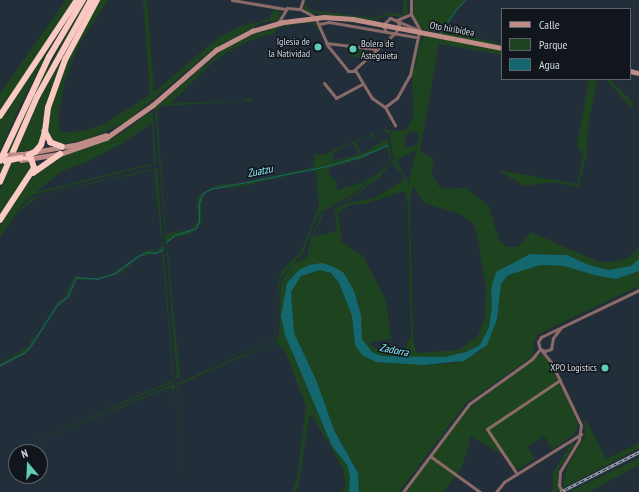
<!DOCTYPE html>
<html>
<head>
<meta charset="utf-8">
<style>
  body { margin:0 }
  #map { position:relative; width:639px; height:492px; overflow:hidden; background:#232e3b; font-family:"PT Sans Narrow",sans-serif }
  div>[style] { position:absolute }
  .green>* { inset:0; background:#1d441f; transform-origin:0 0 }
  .water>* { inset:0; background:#14676f }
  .stream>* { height:1px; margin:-0.5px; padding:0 0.5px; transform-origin:0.5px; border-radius:0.5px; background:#14676f }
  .street>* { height:3px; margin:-1.5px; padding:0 1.5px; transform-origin:1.5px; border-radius:1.5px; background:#8b6b67 }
  .secondary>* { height:4.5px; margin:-2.25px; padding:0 2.25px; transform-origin:2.25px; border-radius:2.25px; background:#c08d86 }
  .highway>* { height:5.5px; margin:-2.75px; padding:0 2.75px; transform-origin:2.75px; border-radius:2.75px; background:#f9c9c2 }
  .rail>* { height:2.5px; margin-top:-1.25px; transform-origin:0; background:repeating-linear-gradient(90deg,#11161c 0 3px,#9fa7b1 0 6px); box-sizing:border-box; border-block:1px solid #9fa7b1 }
  .street-bridge>* { height:3px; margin:-1.5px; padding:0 1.5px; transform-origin:1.5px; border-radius:1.5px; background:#8b6b67 }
  .secondary-bridge>* { height:4.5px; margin:-2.25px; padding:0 2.25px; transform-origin:2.25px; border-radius:2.25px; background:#c08d86 }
  .highway-bridge>* { height:5.5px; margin:-2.75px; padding:0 2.75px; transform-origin:2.75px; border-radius:2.75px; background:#f9c9c2 }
  .dots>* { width:11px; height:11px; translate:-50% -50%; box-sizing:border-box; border:2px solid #11161c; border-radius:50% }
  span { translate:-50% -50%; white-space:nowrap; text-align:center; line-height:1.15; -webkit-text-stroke:3px #11161c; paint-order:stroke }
  .street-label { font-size:10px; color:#cfd6df }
  .poi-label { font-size:10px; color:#cfd6df }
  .right { translate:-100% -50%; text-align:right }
  .left { translate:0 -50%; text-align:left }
  .water-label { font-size:11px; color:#89f2ff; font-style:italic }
  .legend { position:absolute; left:501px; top:8px; width:130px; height:72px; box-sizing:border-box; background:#11161c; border:1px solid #5d636a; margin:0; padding:5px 7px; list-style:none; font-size:12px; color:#cfd6df }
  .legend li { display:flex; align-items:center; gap:8px; height:20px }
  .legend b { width:20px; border:1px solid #5d636a }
  .north { position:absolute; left:8px; top:444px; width:40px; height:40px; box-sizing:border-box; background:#11161c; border:1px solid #5d636a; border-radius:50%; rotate:341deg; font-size:11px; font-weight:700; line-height:16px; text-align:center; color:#cfd6df }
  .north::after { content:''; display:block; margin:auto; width:14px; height:18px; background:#5eceb7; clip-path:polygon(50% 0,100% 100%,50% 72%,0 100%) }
</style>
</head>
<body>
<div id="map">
  <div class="green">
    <i style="clip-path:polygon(66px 0,75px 0,0 112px,0 93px)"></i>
    <i style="clip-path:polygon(86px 0,89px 0,39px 88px,0 175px,0 168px,11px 140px,37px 87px)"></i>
    <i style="clip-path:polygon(100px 0,108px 0,80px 43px,65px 79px,58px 117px,61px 133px,87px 130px,104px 124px,150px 95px,143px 0,147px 0,154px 92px,217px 39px,241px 26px,269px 19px,274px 9px,279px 9px,281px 16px,278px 20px,261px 23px,212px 50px,126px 122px,86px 140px,60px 144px,52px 140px,47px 132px,51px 108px,66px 63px)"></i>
    <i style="clip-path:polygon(305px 0,309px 10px,373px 18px,391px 12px,403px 15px,403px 0,407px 0,408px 10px,407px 14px,401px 17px,388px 15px,375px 20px,304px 12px)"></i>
    <i style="clip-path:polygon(414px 0,466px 0,456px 10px,445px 29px,446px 32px,502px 44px,502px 46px,438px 34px,444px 22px,436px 32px,424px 30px,419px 26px,414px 16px)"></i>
    <i style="clip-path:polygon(evenodd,312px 21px,318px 25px,319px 31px,318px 33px,316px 26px,312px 23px,297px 24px,278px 28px,275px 33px,248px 41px,229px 51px,212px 63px,171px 103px,242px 101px,251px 97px,251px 101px,162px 106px,157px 110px,166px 234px,192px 229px,199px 217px,196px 208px,198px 198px,203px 192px,217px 185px,241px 183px,309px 168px,314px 166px,314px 154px,323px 155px,383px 129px,391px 131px,389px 134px,381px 130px,374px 133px,375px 141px,370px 135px,356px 142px,361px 154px,388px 138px,391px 157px,375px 177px,352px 194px,318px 214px,303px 253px,280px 279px,275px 338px,177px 379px,155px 108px,223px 50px,249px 36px,274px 28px,297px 23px,312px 21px,353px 143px,359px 154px,332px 161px,333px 153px,353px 143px,312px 21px,386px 147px,390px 157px,377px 174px,364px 182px,337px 190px,337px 182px,328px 173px,329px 168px,361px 159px,386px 147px,312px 21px,312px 170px,316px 172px,319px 206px,301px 252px,283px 269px,278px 280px,276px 333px,273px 338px,180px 378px,167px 243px,173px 238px,190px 234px,195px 230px,202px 221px,201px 205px,205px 193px,218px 188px,235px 188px,312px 170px)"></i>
    <i style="clip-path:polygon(57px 34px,20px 106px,0 151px,0 118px)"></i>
    <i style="left:424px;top:36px;width:79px;height:5px;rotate:10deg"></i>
    <i style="clip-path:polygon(evenodd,420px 40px,439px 43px,420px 151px,434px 159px,432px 173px,438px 185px,443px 189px,466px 188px,488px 205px,499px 239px,506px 247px,518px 247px,531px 232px,599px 262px,615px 262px,628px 258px,639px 248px,639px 259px,632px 266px,608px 270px,589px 265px,567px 255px,530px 254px,491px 289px,492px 307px,489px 327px,480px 345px,466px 352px,445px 357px,412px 357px,382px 356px,372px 352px,362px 340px,361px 315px,354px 291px,322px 263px,287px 283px,285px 335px,332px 446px,347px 465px,350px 476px,349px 492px,341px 492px,346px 485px,343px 469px,312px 415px,309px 417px,298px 489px,292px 492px,297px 480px,306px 406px,286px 353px,276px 342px,178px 385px,185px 492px,177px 383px,274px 342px,279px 337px,281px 282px,293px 265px,307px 257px,310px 242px,321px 214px,353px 196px,394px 160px,390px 138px,393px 131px,407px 130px,413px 116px,412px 73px,413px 68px,415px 69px,420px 40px,416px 131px,420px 138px,417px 144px,409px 148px,406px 146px,405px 136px,410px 132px,416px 131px,420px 40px,417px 150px,413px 162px,409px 184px,396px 160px,417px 150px,420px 40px,392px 163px,401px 173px,404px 180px,374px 198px,348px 203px,335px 209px,336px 231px,313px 237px,324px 212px,351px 199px,378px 178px,392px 163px,420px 40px,413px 186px,424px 203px,460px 214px,473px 223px,477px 233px,486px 289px,485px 317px,478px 336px,459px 350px,416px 353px,413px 339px,410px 200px,413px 186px,420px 40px,405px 191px,408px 205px,411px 339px,408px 340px,405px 352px,394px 353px,381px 351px,370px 345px,370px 342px,391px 339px,386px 300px,363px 256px,342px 242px,338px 213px,352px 204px,364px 204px,405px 191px)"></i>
    <i style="clip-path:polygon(346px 46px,361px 49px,363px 52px,362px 58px,349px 56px,350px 50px,345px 49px)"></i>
    <i style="clip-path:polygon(63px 55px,50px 97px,40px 142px,35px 150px,22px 151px,20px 162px,29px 161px,31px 172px,0 216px,0 190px,37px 105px)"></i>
    <i style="clip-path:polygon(589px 79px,610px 79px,634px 104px,631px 108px,607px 80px,597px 80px,588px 127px,587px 154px,578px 187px,553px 182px,524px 186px,498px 170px,577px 184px,583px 156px,577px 145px)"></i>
    <i style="clip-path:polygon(evenodd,150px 112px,153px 114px,156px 164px,32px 195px,22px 204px,0 238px,0 226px,21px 191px,38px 172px,62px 156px,119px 135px,150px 112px,152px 123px,154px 163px,36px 192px,62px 171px,84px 163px,121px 144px,152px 123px)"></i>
    <i style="clip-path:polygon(157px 168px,174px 381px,173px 382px,0 456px,173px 380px,162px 252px,140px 257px,120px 274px,91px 280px,75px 280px,68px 298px,57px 306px,31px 348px,25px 354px,0 367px,0 364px,30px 345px,31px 340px,35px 338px,58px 301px,64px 298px,75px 276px,90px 279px,108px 275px,120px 270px,147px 250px,157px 251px,162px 244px,154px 170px,40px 195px,20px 211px,5px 232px,22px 207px,30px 199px,42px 194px)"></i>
    <i style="clip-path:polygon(539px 265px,564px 266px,598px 276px,636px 273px,639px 271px,639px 286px,538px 334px,534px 341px,533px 356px,466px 403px,399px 492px,359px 492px,358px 472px,334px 430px,317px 382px,294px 333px,291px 292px,301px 276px,320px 270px,331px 273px,339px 283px,352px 316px,354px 334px,362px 355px,423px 365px,456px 363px,481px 351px,497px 319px,501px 284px,508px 275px)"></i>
    <i style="clip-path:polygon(540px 354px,546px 357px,576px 417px,578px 426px,572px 436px,553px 449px,544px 436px,527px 447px,535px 459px,516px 470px,501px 454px,471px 436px,462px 467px,444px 492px,405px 492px,464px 412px)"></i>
    <i style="clip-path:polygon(174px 384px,184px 492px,174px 391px,171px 387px,0 458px)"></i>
    <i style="clip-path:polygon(585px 418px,606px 459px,639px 443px,639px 448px,556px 492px,549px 492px,553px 489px,553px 473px,572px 442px,574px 445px,558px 472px,558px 485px,559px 489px,562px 488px,567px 467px,585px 436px)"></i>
    <i style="clip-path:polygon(639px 458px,639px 465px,589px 492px,569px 492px)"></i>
  </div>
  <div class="water">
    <i style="clip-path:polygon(530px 254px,567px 255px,589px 265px,608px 270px,631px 266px,639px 259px,639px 271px,616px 279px,598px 276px,564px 266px,540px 265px,508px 275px,501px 284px,497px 319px,487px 345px,464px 361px,423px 365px,376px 362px,362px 355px,355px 345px,352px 316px,339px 283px,331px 273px,320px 270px,301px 276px,291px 292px,294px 333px,317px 382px,334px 430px,358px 473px,359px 492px,349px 492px,350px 476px,347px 465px,332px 446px,285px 335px,281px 316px,287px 283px,299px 270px,309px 265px,322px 263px,334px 267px,344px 273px,354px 291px,361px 315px,362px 339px,372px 352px,382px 356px,445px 357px,466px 352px,480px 345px,489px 327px,492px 307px,491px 289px,496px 272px)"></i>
  </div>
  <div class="stream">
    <i style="left:440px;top:33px;width:29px;rotate:-56deg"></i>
    <i style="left:456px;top:9px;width:13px;rotate:-45deg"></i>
    <i style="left:166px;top:242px;width:11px;rotate:-38deg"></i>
    <i style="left:175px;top:235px;width:22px;rotate:-18deg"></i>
    <i style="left:196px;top:228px;width:7px;rotate:-63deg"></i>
    <i style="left:199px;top:222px;width:19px;rotate:-90deg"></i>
    <i style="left:199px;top:203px;width:9px;rotate:-72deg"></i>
    <i style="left:202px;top:194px;width:9px;rotate:-32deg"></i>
    <i style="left:210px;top:189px;width:115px;rotate:-11deg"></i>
    <i style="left:323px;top:167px;width:37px;rotate:-16deg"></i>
    <i style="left:359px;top:157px;width:30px;rotate:-23deg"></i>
    <i style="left:0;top:365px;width:27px;rotate:-27deg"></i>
    <i style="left:24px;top:353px;width:11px;rotate:-49deg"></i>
    <i style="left:31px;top:345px;width:48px;rotate:-57deg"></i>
    <i style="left:57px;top:305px;width:14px;rotate:-39deg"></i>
    <i style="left:68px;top:296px;width:21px;rotate:-67deg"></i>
    <i style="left:76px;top:277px;width:21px;rotate:5deg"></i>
    <i style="left:97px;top:279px;width:17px;rotate:-17deg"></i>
    <i style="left:113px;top:274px;width:31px;rotate:-36deg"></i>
    <i style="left:138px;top:256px;width:10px;rotate:-24deg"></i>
    <i style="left:147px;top:252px;width:9px;rotate:6deg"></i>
    <i style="left:156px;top:253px;width:8px;rotate:-30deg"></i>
  </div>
  <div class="street">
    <i style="left:232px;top:0;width:54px;rotate:9.6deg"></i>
    <i style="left:411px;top:0;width:14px;rotate:90deg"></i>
    <i style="left:411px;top:14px;width:18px;rotate:61deg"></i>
    <i style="left:300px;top:9px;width:9px;rotate:-72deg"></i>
    <i style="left:397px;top:20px;width:15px;rotate:-23deg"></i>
    <i style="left:278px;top:23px;width:17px;rotate:-59deg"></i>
    <i style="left:287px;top:8px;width:13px;rotate:4deg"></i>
    <i style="left:300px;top:9px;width:17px;rotate:28deg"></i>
    <i style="left:315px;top:17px;width:32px;rotate:66deg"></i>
    <i style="left:328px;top:46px;width:32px;rotate:51deg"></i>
    <i style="left:348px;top:71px;width:5px"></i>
    <i style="left:353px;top:71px;width:58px;rotate:-42.2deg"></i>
    <i style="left:396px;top:32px;width:8px;rotate:-67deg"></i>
    <i style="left:399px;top:25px;width:5px;rotate:-112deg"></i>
    <i style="left:319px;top:24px;width:10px;rotate:-11deg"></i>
    <i style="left:329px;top:22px;width:88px;rotate:9.8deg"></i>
    <i style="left:386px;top:32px;width:8px;rotate:-113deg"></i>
    <i style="left:383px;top:25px;width:10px;rotate:-45deg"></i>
    <i style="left:390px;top:18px;width:33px;rotate:23deg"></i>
    <i style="left:326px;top:43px;width:50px;rotate:6.8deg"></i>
    <i style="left:355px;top:70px;width:33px;rotate:59deg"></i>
    <i style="left:372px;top:98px;width:16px;rotate:35deg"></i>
    <i style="left:385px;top:107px;width:21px;rotate:61deg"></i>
    <i style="left:324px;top:83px;width:19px;rotate:51deg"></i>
    <i style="left:336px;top:98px;width:30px;rotate:-28deg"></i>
    <i style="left:385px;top:107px;width:15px;rotate:-37deg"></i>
    <i style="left:397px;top:98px;width:26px;rotate:-61deg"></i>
    <i style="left:410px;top:75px;width:44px;rotate:-78.2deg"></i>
    <i style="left:560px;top:329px;width:11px;rotate:128deg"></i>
    <i style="left:553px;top:338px;width:11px;rotate:100deg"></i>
    <i style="left:551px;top:349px;width:6px;rotate:162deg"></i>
    <i style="left:545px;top:351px;width:5px;rotate:-158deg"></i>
    <i style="left:540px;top:349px;width:7px;rotate:-106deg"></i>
    <i style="left:538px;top:342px;width:6px;rotate:-59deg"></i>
    <i style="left:541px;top:337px;width:109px;rotate:-25.6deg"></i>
    <i style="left:542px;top:351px;width:14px;rotate:51deg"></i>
    <i style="left:551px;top:362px;width:70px;rotate:64.5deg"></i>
    <i style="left:581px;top:425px;width:15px;rotate:98deg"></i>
    <i style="left:579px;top:440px;width:37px;rotate:121deg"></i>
    <i style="left:560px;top:472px;width:13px;rotate:94deg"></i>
    <i style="left:430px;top:456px;width:62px;rotate:35.8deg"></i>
    <i style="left:517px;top:474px;width:54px;rotate:-123.7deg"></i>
    <i style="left:487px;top:429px;width:88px;rotate:-33.9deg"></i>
    <i style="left:403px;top:492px;width:110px;rotate:-53.1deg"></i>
    <i style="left:469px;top:404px;width:77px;rotate:-35.5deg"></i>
    <i style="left:532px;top:359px;width:13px;rotate:-51deg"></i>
    <i style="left:496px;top:492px;width:13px;rotate:-51deg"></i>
    <i style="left:504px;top:482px;width:91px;rotate:-31.9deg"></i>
  </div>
  <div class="secondary">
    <i style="left:630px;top:71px;width:9px;rotate:13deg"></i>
    <i style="left:23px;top:154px;width:57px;rotate:-10.1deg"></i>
    <i style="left:79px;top:144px;width:28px;rotate:-18deg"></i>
    <i style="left:21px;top:160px;width:39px;rotate:-9deg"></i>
    <i style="left:60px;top:154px;width:49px;rotate:-19.2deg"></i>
    <i style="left:106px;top:138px;width:57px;rotate:-35.1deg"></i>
    <i style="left:153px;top:105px;width:84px;rotate:-41.1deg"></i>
    <i style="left:216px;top:50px;width:41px;rotate:-27.8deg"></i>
    <i style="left:252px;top:31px;width:33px;rotate:-16deg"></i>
    <i style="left:284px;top:22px;width:40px;rotate:-7.1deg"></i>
    <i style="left:324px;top:17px;width:29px;rotate:4deg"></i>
    <i style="left:353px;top:19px;width:152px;rotate:11deg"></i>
  </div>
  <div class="highway">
    <i style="left:0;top:116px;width:139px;rotate:-56.4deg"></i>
    <i style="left:62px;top:147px;width:12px;rotate:-160deg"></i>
    <i style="left:51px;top:143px;width:13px;rotate:-119deg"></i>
    <i style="left:45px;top:132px;width:24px;rotate:-83deg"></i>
    <i style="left:48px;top:108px;width:51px;rotate:-70.5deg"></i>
    <i style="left:65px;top:60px;width:68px;rotate:-61.9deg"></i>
    <i style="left:25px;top:157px;width:11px;rotate:-27deg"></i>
    <i style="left:35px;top:152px;width:9px;rotate:-49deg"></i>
    <i style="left:41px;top:145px;width:14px;rotate:-73deg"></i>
    <i style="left:0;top:161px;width:115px;rotate:-64.8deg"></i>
    <i style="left:49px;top:57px;width:66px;rotate:-59.2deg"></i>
    <i style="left:33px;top:173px;width:33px;rotate:-35deg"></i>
    <i style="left:0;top:182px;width:93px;rotate:-66.5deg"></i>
    <i style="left:37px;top:97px;width:111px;rotate:-60.9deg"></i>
    <i style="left:0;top:220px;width:62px;rotate:-56.8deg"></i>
    <i style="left:34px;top:168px;width:9px;rotate:-108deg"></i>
    <i style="left:31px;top:159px;width:9px;rotate:-159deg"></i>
  </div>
  <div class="rail">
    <i style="left:560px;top:492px;width:89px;rotate:-26.9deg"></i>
  </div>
  <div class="street-bridge">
    <i style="left:559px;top:485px;width:8px;rotate:67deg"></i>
  </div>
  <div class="secondary-bridge">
    <i style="left:3px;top:155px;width:20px;rotate:-3deg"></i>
  </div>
  <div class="highway-bridge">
    <i style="left:0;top:157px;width:5px;rotate:-22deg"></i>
    <i style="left:5px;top:161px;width:16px;rotate:-11deg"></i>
  </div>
  <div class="dots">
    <i style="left:318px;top:47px;background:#5eceb7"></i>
    <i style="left:353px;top:49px;background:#5eceb7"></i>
    <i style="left:605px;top:368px;background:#5eceb7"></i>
  </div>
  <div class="street-label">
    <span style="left:452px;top:29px;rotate:10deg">Oto hiribidea</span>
  </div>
  <div class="poi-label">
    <span class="right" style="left:310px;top:47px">Iglesia de<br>la Natividad</span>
    <span class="left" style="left:361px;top:49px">Bolera de<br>Asteguieta</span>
    <span class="right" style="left:597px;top:368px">XPO Logistics</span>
  </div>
  <div class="water-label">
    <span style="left:260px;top:171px;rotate:-11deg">Zuatzu</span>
    <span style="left:394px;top:350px;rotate:11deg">Zadorra</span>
  </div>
  <ul class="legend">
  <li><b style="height:5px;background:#c08d86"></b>Calle</li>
  <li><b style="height:11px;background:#1d441f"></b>Parque</li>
  <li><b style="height:11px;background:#14676f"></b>Agua</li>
  </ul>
  <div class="north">N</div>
</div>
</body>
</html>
